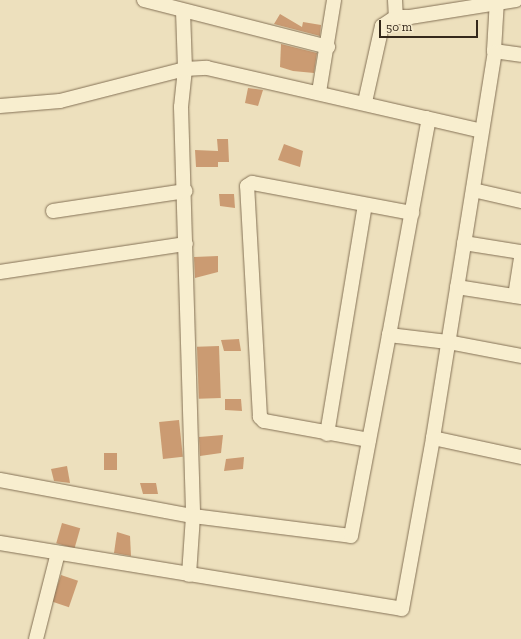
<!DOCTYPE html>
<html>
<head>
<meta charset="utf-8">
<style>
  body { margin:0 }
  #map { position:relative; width:521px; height:639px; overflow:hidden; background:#ede0bd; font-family:"Zilla Slab",serif }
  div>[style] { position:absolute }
  .building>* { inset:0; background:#cb9b72; transform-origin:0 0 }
  .roads { filter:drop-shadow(0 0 1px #847156) drop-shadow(0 0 1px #847156) }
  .minor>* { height:14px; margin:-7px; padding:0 7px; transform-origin:7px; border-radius:7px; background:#f8eecf }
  span { translate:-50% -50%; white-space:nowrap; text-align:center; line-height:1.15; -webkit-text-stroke:3.5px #f5eacc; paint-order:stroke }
  .scale { position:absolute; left:379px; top:20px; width:99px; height:18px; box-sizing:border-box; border:2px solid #34281b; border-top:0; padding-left:5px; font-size:12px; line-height:14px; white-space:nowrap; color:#34281b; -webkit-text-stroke:3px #f5eacc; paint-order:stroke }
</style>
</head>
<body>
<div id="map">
  <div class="building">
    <i style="clip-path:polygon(280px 14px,302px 27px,303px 22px,321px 25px,320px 36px,274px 24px)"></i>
    <i style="clip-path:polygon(281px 44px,317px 53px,314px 73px,293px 71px,280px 67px)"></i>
    <i style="clip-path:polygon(248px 88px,263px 90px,258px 106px,245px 103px)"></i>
    <i style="clip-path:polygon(217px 139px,228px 139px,229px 162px,218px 162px,218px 167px,196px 167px,195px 150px,218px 151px)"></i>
    <i style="clip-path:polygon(284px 144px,303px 151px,300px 167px,278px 160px)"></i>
    <i style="clip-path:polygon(219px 194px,234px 194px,235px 208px,220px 206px)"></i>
    <i style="clip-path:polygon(218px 256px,218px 272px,195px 278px,194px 257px)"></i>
    <i style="clip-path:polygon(239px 339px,241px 351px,224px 351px,221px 340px)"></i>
    <i style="left:219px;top:346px;width:52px;height:22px;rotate:88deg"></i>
    <i style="clip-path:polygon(225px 399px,241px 399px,242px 411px,225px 410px)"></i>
    <i style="left:179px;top:420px;width:37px;height:20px;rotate:84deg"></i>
    <i style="clip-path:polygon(223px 435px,221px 453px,200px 456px,199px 437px)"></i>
    <i style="left:104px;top:453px;width:13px;height:17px"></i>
    <i style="clip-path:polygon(244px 457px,243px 469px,224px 471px,226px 459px)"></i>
    <i style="clip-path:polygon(67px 466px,70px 483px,54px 481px,51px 469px)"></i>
    <i style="clip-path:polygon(140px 483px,156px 483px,158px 494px,143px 494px)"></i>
    <i style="left:62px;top:523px;width:19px;height:21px;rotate:16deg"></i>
    <i style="clip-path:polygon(117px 532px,130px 536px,131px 556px,114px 553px)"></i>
    <i style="left:61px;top:575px;width:18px;height:28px;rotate:19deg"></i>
  </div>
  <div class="roads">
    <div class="minor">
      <i style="left:144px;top:0;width:190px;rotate:14.3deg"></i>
      <i style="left:395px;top:0;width:17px;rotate:87deg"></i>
      <i style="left:396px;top:17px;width:14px"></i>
      <i style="left:410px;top:17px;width:107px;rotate:-9.1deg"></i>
      <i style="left:497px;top:0;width:51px;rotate:93.4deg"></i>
      <i style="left:494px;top:51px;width:27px;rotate:8deg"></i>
      <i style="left:183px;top:11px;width:58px;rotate:88deg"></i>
      <i style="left:185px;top:69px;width:38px;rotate:96deg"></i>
      <i style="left:181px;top:107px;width:409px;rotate:88.3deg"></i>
      <i style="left:193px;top:516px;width:59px;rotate:93.9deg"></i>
      <i style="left:319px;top:92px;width:93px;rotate:-80.7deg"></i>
      <i style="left:365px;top:102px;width:78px;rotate:-77.4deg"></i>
      <i style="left:382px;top:26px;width:17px;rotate:-33deg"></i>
      <i style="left:0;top:106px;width:60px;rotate:-4.8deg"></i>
      <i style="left:60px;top:101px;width:129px;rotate:-14.4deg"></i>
      <i style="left:185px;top:69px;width:22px;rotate:-3deg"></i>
      <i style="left:207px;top:68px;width:225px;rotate:12.9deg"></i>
      <i style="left:426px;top:118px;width:5px;rotate:68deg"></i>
      <i style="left:428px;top:123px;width:216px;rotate:100.4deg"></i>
      <i style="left:426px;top:118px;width:57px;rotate:13.1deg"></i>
      <i style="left:473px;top:190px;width:49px;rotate:12.9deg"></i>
      <i style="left:53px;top:211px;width:134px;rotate:-8.6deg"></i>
      <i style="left:464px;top:243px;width:58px;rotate:9deg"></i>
      <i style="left:0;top:272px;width:188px;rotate:-8.6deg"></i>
      <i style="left:457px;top:287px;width:65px;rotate:8.9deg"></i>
      <i style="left:515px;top:296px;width:37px;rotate:-81deg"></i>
      <i style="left:327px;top:434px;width:232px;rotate:-80.6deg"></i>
      <i style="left:433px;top:438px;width:90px;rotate:12.2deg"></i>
      <i style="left:369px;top:440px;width:107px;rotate:-169.7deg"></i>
      <i style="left:264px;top:421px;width:6px;rotate:-135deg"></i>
      <i style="left:260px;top:417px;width:231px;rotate:-93.2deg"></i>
      <i style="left:247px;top:186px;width:6px;rotate:-31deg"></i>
      <i style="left:252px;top:183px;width:163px;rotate:10.6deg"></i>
      <i style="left:0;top:480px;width:196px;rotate:10.6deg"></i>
      <i style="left:193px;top:516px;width:159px;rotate:7.2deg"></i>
      <i style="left:351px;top:536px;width:205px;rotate:-79.3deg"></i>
      <i style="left:389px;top:335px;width:59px;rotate:6.8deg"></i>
      <i style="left:448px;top:342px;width:74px;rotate:10.9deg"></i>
      <i style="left:0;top:543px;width:407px;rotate:9.3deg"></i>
      <i style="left:402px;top:609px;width:174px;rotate:-79.7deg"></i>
      <i style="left:433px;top:438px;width:390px;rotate:-80.9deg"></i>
      <i style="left:36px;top:639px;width:89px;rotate:-75.7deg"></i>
    </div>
  </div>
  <div class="scale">50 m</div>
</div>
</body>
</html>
